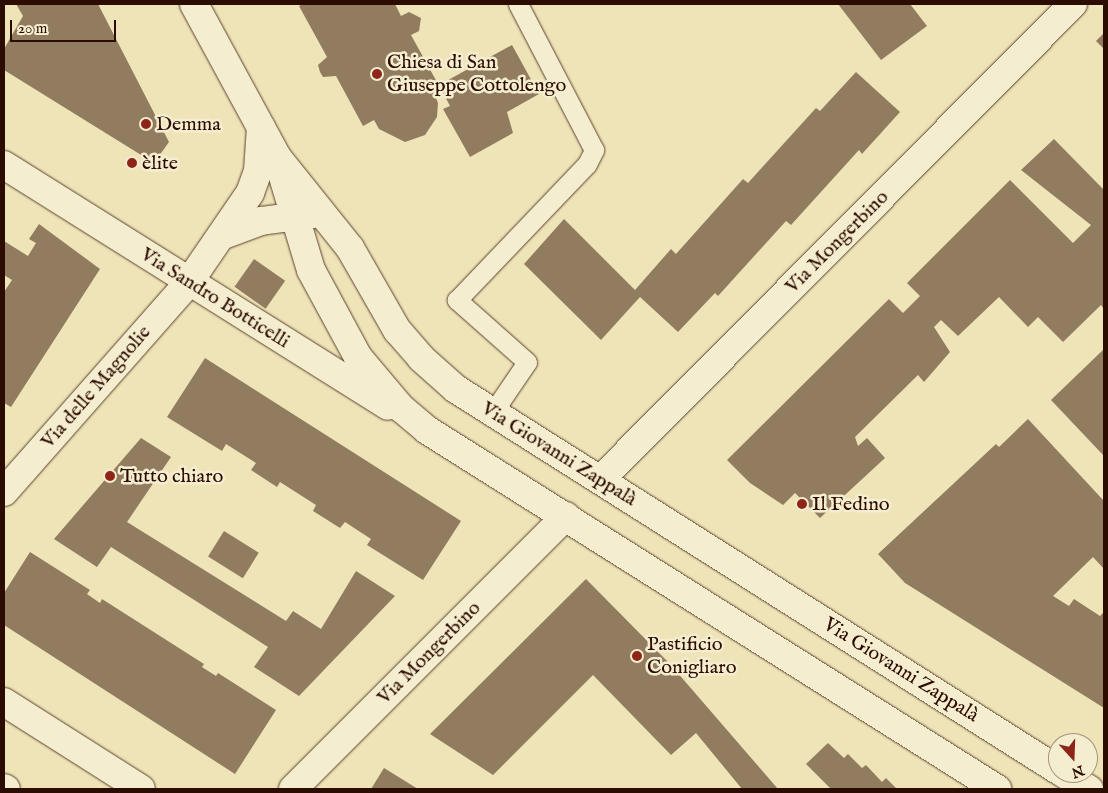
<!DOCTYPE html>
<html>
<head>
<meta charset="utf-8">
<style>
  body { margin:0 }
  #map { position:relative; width:1108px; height:793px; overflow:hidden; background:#efe4b7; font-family:"IM FELL English",serif }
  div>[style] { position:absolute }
  .building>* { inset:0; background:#917c5f; transform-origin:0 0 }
  .roads { filter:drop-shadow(0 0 1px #5d422e) drop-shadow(0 0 1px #5d422e) }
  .service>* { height:19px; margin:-9.5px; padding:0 9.5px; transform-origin:9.5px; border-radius:9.5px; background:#f5edd0 }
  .minor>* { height:28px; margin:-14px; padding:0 14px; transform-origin:14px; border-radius:14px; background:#f5edd0 }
  .dots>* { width:14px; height:14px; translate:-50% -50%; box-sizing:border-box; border:2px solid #f5edd0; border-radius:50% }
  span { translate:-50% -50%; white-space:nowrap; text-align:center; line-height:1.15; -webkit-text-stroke:5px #f5edd0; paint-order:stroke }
  .poi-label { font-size:20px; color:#2c0c00 }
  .left { translate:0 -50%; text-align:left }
  .street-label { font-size:20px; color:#2c0c00 }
  .frame { position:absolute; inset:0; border:5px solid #2c0c00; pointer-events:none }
  .north { position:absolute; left:1048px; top:733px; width:50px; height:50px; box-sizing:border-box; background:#f5edd0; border:1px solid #a5937d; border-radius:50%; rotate:160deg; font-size:14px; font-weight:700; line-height:20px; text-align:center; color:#2c0c00 }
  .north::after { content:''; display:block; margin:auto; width:18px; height:22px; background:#8f2418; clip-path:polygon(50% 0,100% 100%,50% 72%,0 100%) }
  .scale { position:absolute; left:10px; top:20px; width:106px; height:22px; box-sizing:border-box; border:2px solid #2c0c00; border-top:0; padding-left:6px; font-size:15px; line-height:18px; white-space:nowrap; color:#2c0c00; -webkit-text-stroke:4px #f5edd0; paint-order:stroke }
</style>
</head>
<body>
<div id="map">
  <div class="building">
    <i style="clip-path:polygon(16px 4px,98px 4px,169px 142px,154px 163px,4px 70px,4px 49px,23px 16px)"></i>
    <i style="clip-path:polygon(303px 4px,395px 4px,401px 16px,409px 12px,421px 18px,419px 31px,411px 35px,438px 84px,432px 88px,438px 103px,437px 117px,425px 135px,405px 142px,379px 129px,374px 120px,363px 126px,336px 76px,323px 77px,320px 72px,318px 65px,327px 57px,299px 6px)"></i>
    <i style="clip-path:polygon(838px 4px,910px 4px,927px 26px,881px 60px)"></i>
    <i style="clip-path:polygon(1104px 33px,1104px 49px,1096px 41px)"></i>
    <i style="clip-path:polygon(512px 45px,539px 94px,507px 112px,513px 133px,470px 157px,443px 109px,450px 106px,439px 85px)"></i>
    <i style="clip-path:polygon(856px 72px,900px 112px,862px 154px,859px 150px,791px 225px,786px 221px,718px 296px,715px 293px,678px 332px,640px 297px,601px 340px,524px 264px,564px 219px,635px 290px,671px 249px,676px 254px,743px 179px,748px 183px,816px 108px,820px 111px)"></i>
    <i style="clip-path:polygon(1054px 139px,1104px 190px,1104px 309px,1101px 305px,1063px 342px,1038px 317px,1028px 327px,999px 297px,958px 336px,941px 320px,934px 327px,950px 352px,924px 382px,918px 375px,855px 437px,858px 446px,867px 438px,885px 458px,820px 518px,795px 493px,783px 505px,750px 483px,727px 460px,889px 299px,903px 313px,920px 296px,907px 283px,1010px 180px,1073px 243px,1091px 225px,1021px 170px)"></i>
    <i style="clip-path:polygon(39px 224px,100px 269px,11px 407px,4px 403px,4px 292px,12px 280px,4px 275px,4px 241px,28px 256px,36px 243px,29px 239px)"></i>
    <i style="left:254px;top:259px;width:38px;height:34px;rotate:35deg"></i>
    <i style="clip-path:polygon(1104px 349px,1104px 456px,1051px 400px)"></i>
    <i style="clip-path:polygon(205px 358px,461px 521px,423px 580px,367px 545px,371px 539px,345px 522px,340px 528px,313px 511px,316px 505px,280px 482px,277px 487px,251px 470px,256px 463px,226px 444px,222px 451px,167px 417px)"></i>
    <i style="clip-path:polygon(1028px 419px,1104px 501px,1104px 569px,1093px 557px,1053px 596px,1069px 606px,1074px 599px,1100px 616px,1104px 612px,1104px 708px,905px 583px,878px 554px,996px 444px,999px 447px)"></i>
    <i style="clip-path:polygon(141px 438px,171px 457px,127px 522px,286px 621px,293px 611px,321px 629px,356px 571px,395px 596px,299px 696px,254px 667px,268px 647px,111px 547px,97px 567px,54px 539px)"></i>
    <i style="left:224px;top:531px;width:41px;height:30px;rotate:32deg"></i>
    <i style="clip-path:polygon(30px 552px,90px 590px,87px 594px,100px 603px,102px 599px,204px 664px,202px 667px,216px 676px,218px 673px,276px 710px,235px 774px,4px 625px,4px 593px)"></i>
    <i style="clip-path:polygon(586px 579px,668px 662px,663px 667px,672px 676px,676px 671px,778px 789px,742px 789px,696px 733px,671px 755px,593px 675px,493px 775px,430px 734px)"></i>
    <i style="clip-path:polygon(828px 743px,844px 758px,848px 754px,862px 768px,866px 765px,882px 782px,886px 778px,897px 789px,831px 789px,806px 764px)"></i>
    <i style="clip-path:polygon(384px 768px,418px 789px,371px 789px)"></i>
  </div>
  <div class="roads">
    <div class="service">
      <i style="left:493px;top:412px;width:60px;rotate:-55.8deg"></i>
      <i style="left:527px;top:362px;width:94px;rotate:-138.5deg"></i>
      <i style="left:457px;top:300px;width:188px;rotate:-46.3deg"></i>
      <i style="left:587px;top:164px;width:16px;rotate:-63deg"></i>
      <i style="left:594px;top:150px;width:165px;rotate:-117.5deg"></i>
    </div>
    <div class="minor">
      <i style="left:194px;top:4px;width:174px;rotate:61.5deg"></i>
      <i style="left:277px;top:157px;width:117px;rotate:51.3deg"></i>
      <i style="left:350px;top:248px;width:95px;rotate:60.2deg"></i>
      <i style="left:397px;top:330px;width:37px;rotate:49deg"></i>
      <i style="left:421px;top:358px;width:47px;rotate:41.5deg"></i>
      <i style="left:456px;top:389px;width:712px;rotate:32.33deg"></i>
      <i style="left:4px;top:165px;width:453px;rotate:32.1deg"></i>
      <i style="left:281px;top:170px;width:104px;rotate:73.3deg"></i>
      <i style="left:311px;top:270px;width:99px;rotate:61.6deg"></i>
      <i style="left:358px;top:357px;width:67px;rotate:49.9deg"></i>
      <i style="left:401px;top:408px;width:34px;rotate:40deg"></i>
      <i style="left:427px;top:430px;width:674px;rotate:32.2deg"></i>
      <i style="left:221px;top:236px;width:43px;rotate:-20.6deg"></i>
      <i style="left:261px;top:221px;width:52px;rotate:-7.7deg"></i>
      <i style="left:600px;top:480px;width:671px;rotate:-45.18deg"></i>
      <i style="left:4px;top:492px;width:280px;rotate:-48.6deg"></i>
      <i style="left:189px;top:282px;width:108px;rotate:-55.6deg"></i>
      <i style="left:250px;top:193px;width:23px;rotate:-70deg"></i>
      <i style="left:258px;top:171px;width:44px;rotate:-86.1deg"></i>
      <i style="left:4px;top:702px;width:162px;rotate:32.4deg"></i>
      <i style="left:1063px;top:773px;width:31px;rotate:32deg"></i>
      <i style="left:4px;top:788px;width:2px;rotate:27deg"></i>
      <i style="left:293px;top:789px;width:386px;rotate:-45deg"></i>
    </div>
  </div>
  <div class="dots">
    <i style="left:377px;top:74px;background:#8f2418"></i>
    <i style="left:146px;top:124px;background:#8f2418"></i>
    <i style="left:132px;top:163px;background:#8f2418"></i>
    <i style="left:110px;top:476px;background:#8f2418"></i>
    <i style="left:802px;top:504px;background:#8f2418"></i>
    <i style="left:637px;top:656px;background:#8f2418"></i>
  </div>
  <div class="poi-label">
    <span class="left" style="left:387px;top:74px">Chiesa di San<br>Giuseppe Cottolengo</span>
    <span class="left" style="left:156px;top:124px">Demma</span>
    <span class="left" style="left:142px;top:163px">èlite</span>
    <span class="left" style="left:120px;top:476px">Tutto chiaro</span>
    <span class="left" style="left:812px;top:504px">Il Fedino</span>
    <span class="left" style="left:647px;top:656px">Pastificio<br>Conigliaro</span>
  </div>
  <div class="street-label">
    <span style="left:837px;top:242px;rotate:-45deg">Via Mongerbino</span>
    <span style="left:215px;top:298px;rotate:32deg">Via Sandro Botticelli</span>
    <span style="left:96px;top:387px;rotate:-49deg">Via delle Magnolie</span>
    <span style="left:559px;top:454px;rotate:32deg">Via Giovanni Zappalà</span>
    <span style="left:429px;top:653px;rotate:-45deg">Via Mongerbino</span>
    <span style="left:901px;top:670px;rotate:32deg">Via Giovanni Zappalà</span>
  </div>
  <div class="frame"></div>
  <div class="north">N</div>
  <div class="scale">20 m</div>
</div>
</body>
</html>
